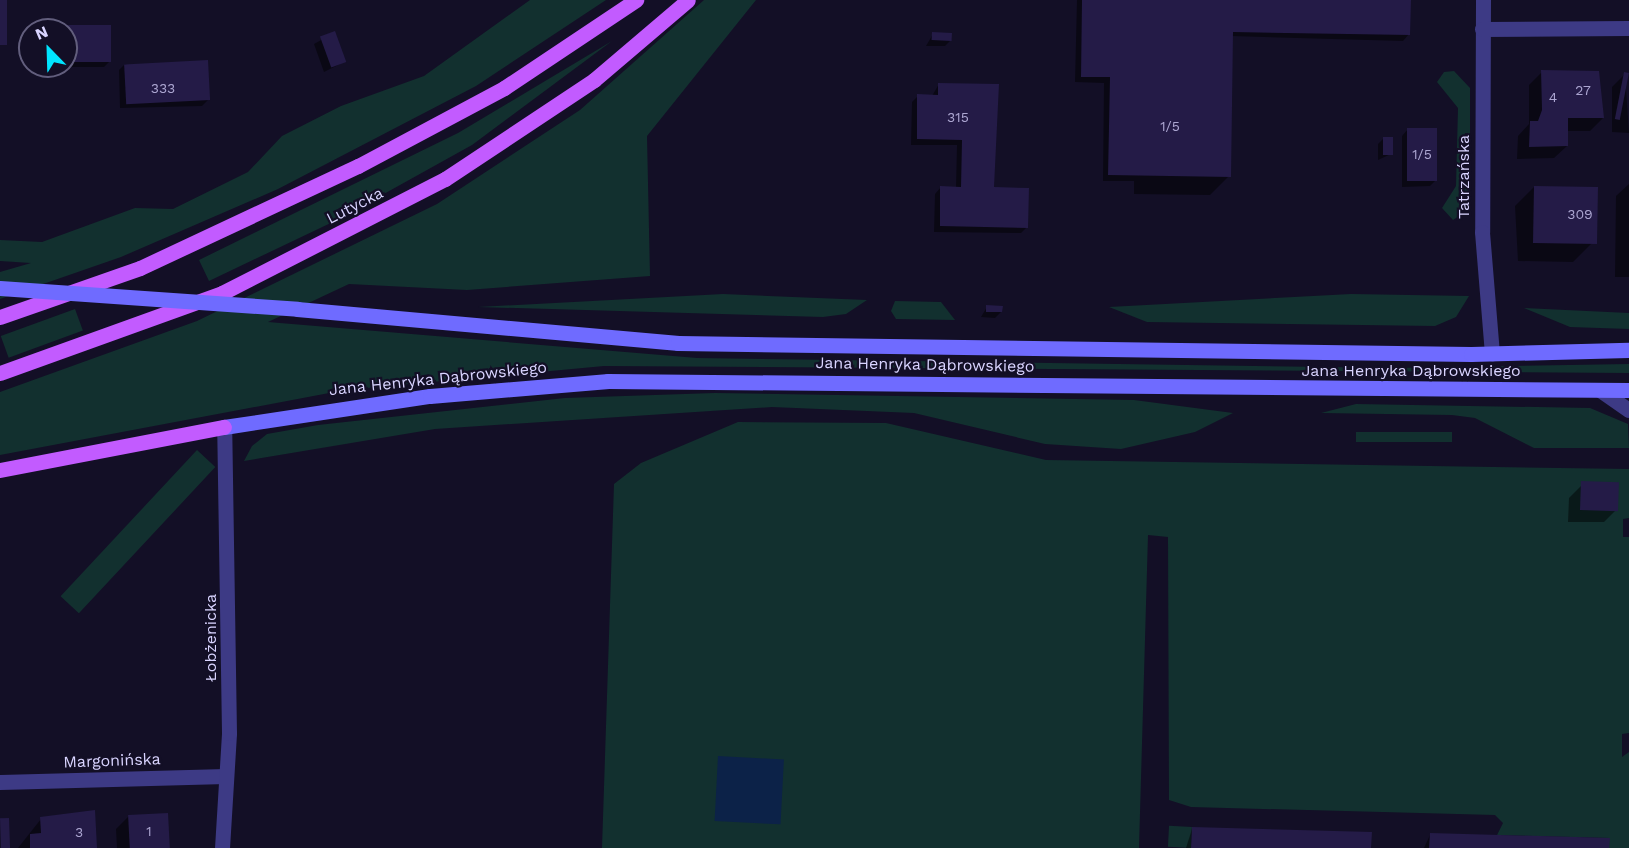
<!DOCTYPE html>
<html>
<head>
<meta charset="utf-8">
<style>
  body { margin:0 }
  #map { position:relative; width:1629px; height:848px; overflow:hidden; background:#130f26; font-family:"Work Sans",sans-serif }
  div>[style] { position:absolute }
  .green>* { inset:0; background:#12302f; transform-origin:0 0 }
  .water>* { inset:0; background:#0c2248; transform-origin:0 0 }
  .shadow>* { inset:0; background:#0007 }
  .building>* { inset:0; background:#241b47; transform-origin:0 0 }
  .minor>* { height:15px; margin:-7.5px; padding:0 7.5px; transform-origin:7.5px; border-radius:7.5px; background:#3d3a85 }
  .secondary>* { height:15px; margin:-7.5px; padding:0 7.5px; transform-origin:7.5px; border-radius:7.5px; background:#6f6bff }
  .primary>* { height:15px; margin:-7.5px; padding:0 7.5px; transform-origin:7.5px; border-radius:7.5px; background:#c25bff }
  .secondary-bridge>* { height:15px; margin:-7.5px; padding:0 7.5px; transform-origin:7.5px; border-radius:7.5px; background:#6f6bff }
  span { translate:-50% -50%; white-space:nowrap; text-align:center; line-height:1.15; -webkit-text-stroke:4.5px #130f26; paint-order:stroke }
  .number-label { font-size:14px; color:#aca6d1 }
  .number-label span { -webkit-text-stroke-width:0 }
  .street-label { font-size:16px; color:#d9d4ff }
  .north { position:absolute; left:18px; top:18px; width:60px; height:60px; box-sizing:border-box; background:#130f26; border:2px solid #625e7d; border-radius:50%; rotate:337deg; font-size:16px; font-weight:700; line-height:24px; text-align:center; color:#d9d4ff }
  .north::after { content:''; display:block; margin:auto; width:21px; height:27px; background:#00e5ff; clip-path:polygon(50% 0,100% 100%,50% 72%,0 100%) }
</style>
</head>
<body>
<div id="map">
  <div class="green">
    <i style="clip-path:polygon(530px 0,606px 0,476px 86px,278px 189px,121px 257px,0 299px,0 272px,31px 263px,0 261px,0 240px,42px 242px,135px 208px,173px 209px,248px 172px,282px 136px,341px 106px,424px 76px)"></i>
    <i style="clip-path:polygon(704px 0,756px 0,647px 136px,650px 276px,467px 290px,349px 284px,268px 322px,697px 358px,1398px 368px,1629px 364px,1629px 373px,604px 366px,345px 390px,0 455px,0 392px,197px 321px,437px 204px,580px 110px)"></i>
    <i style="clip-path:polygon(612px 41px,472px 145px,337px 220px,209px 281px,199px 260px,458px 133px)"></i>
    <i style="clip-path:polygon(1454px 71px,1470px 88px,1470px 194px,1462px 214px,1453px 220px,1442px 208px,1456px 186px,1458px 108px,1437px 82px,1444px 72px)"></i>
    <i style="clip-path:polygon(723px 294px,867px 300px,846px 314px,823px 317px,478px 307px)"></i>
    <i style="clip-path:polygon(1351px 294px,1469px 296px,1456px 317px,1435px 326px,1147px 322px,1109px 307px)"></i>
    <i style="clip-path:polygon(895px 301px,941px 302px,955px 320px,896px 319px,891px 311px)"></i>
    <i style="clip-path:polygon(1524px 308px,1629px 313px,1629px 329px,1570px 327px)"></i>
    <i style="left:75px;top:309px;width:23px;height:79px;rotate:70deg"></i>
    <i style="clip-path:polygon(715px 393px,1134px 400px,1233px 413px,1195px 432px,1121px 449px,1045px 444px,914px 413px,772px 407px,435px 429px,244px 461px,252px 446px,267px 434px,318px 425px,565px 398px)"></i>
    <i style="clip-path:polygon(1356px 404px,1590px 408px,1628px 424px,1629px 448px,1534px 448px,1475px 418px,1452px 415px,1321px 413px)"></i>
    <i style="clip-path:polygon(738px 422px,886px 423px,1046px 460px,1629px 469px,1629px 518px,1623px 519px,1623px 537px,1629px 537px,1629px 733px,1622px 734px,1622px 757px,1629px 752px,1629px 848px,1609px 848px,1609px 838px,1497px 835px,1503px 823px,1495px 815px,1191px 807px,1169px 800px,1168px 537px,1148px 535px,1139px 848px,602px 848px,614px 484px,641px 463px)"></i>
    <i style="left:1356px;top:432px;width:96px;height:10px"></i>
    <i style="left:197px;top:450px;width:25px;height:200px;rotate:43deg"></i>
    <i style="left:1192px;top:827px;width:21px;height:23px;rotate:93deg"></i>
  </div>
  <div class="water">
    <i style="left:718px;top:756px;width:66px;height:65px;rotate:3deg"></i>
  </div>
  <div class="shadow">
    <i style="clip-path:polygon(1077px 0,1409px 0,1409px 34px,1403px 41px,1231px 36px,1229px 176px,1210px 195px,1134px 194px,1134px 181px,1103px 181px,1104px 83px,1075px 82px)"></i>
    <i style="clip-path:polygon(62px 27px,110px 61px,104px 67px,57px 67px,66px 66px)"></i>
    <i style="clip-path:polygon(334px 33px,344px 62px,324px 72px,314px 44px)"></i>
    <i style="clip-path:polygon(933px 34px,951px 40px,945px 46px,926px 46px)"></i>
    <i style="clip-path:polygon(125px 64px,208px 100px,202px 106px,120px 108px,119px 70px)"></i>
    <i style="clip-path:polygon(1542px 72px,1603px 118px,1590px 131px,1567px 131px,1567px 146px,1554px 158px,1517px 159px,1518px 136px,1529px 124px,1529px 85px)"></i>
    <i style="clip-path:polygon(1625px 74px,1629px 133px,1612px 132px,1612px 87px)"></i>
    <i style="clip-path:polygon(939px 84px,992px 188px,1027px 227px,1021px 233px,934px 232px,935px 194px,941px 187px,956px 188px,957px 145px,911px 145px,912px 102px,918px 96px,932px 96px)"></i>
    <i style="clip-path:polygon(1408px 129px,1436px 180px,1430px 186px,1402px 187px,1402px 136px)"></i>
    <i style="clip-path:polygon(1384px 138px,1391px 154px,1378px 160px,1378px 144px)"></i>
    <i style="clip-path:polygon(1629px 184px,1629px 277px,1615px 277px,1616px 196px)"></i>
    <i style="clip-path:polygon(1534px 187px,1592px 243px,1573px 262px,1518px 261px,1515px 206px)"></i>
    <i style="clip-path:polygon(987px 307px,1001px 312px,995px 318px,981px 317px)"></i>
    <i style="clip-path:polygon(1582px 485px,1617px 509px,1604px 522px,1568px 522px,1569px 498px)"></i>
    <i style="clip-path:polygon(167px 815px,168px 848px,117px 848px,116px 829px,129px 816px)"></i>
    <i style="clip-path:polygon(41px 819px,95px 848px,18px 848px)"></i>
    <i style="clip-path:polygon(1192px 829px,1370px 848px,1186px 848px)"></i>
    <i style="clip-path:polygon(1430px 835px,1608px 848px,1424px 848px)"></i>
  </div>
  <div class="building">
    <i style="left:0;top:0;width:7px;height:45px"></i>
    <i style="clip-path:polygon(1082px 0,1411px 0,1410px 35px,1233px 32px,1231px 177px,1108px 175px,1110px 77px,1081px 77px)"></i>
    <i style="left:62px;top:25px;width:49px;height:37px"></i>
    <i style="left:335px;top:31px;width:33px;height:16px;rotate:70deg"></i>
    <i style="left:932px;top:32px;width:20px;height:8px;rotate:3deg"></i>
    <i style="left:208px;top:60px;width:40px;height:84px;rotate:87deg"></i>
    <i style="clip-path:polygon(1541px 70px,1599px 71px,1604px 118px,1568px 118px,1568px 146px,1529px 147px,1530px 121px,1538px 121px,1542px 110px)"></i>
    <i style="left:1624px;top:72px;width:5px;height:48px;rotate:11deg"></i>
    <i style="clip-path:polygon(938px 83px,999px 84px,994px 187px,1029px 188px,1028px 228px,940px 226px,940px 186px,961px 187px,962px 140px,917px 139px,917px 94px,938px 95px)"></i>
    <i style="left:1407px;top:128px;width:30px;height:53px"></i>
    <i style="left:1383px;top:137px;width:10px;height:18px"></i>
    <i style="left:1534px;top:186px;width:64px;height:57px;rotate:1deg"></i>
    <i style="clip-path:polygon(986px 305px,1003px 306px,1002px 312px,986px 312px)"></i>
    <i style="left:1581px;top:481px;width:38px;height:29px;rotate:2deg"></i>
    <i style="clip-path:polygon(95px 810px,97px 848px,30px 848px,30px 834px,41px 833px,40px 817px)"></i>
    <i style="left:168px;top:813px;width:35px;height:40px;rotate:87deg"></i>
    <i style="left:9px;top:818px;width:30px;height:9px;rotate:88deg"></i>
    <i style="clip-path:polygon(1192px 827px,1372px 832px,1371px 848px,1191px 848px)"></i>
    <i style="clip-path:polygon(1430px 833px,1610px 838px,1609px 848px,1429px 848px)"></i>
  </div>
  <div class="minor">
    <i style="left:1483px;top:0;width:232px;rotate:90.2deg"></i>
    <i style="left:1482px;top:232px;width:122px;rotate:85.3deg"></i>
    <i style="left:1482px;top:29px;width:147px;rotate:-0.4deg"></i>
    <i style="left:1600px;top:390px;width:35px;rotate:35deg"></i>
    <i style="left:0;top:782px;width:226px;rotate:-1.5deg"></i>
    <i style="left:222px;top:848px;width:115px;rotate:-86.5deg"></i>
    <i style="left:229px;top:733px;width:306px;rotate:-90.9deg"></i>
  </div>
  <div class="secondary">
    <i style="left:297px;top:309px;width:383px;rotate:5.1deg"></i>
    <i style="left:678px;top:343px;width:793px;rotate:0.79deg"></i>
    <i style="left:1471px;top:354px;width:158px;rotate:-1.5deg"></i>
    <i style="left:224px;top:427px;width:208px;rotate:-8.6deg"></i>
    <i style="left:430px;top:396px;width:179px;rotate:-4.8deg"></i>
    <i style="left:608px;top:381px;width:1021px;rotate:0.51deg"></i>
  </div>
  <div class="primary">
    <i style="left:0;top:317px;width:148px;rotate:-19.3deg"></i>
    <i style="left:140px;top:268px;width:241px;rotate:-25.1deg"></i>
    <i style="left:358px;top:166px;width:166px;rotate:-28.1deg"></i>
    <i style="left:504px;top:88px;width:159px;rotate:-33.7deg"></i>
    <i style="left:0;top:373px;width:236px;rotate:-19.8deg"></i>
    <i style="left:222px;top:293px;width:250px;rotate:-27.1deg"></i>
    <i style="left:445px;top:179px;width:179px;rotate:-33.6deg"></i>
    <i style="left:594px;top:80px;width:123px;rotate:-40.4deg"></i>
    <i style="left:0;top:470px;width:228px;rotate:-10.9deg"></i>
  </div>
  <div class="secondary-bridge">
    <i style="left:0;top:288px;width:298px;rotate:4deg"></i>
  </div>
  <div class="number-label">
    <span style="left:163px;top:88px">333</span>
    <span style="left:1583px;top:90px">27</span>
    <span style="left:1553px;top:97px">4</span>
    <span style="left:958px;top:117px">315</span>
    <span style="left:1170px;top:126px">1/5</span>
    <span style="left:1422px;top:154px">1/5</span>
    <span style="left:1580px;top:214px">309</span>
    <span style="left:149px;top:831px">1</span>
    <span style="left:79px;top:832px">3</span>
  </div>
  <div class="street-label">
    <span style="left:1464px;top:177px;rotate:-90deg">Tatrzańska</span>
    <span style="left:355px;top:206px;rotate:-27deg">Lutycka</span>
    <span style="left:925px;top:365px;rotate:1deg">Jana Henryka Dąbrowskiego</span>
    <span style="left:1411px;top:371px">Jana Henryka Dąbrowskiego</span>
    <span style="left:438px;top:379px;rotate:-6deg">Jana Henryka Dąbrowskiego</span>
    <span style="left:211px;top:638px;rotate:-90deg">Łobżenicka</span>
    <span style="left:112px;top:761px;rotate:-2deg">Margonińska</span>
  </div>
  <div class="north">N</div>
</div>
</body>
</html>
